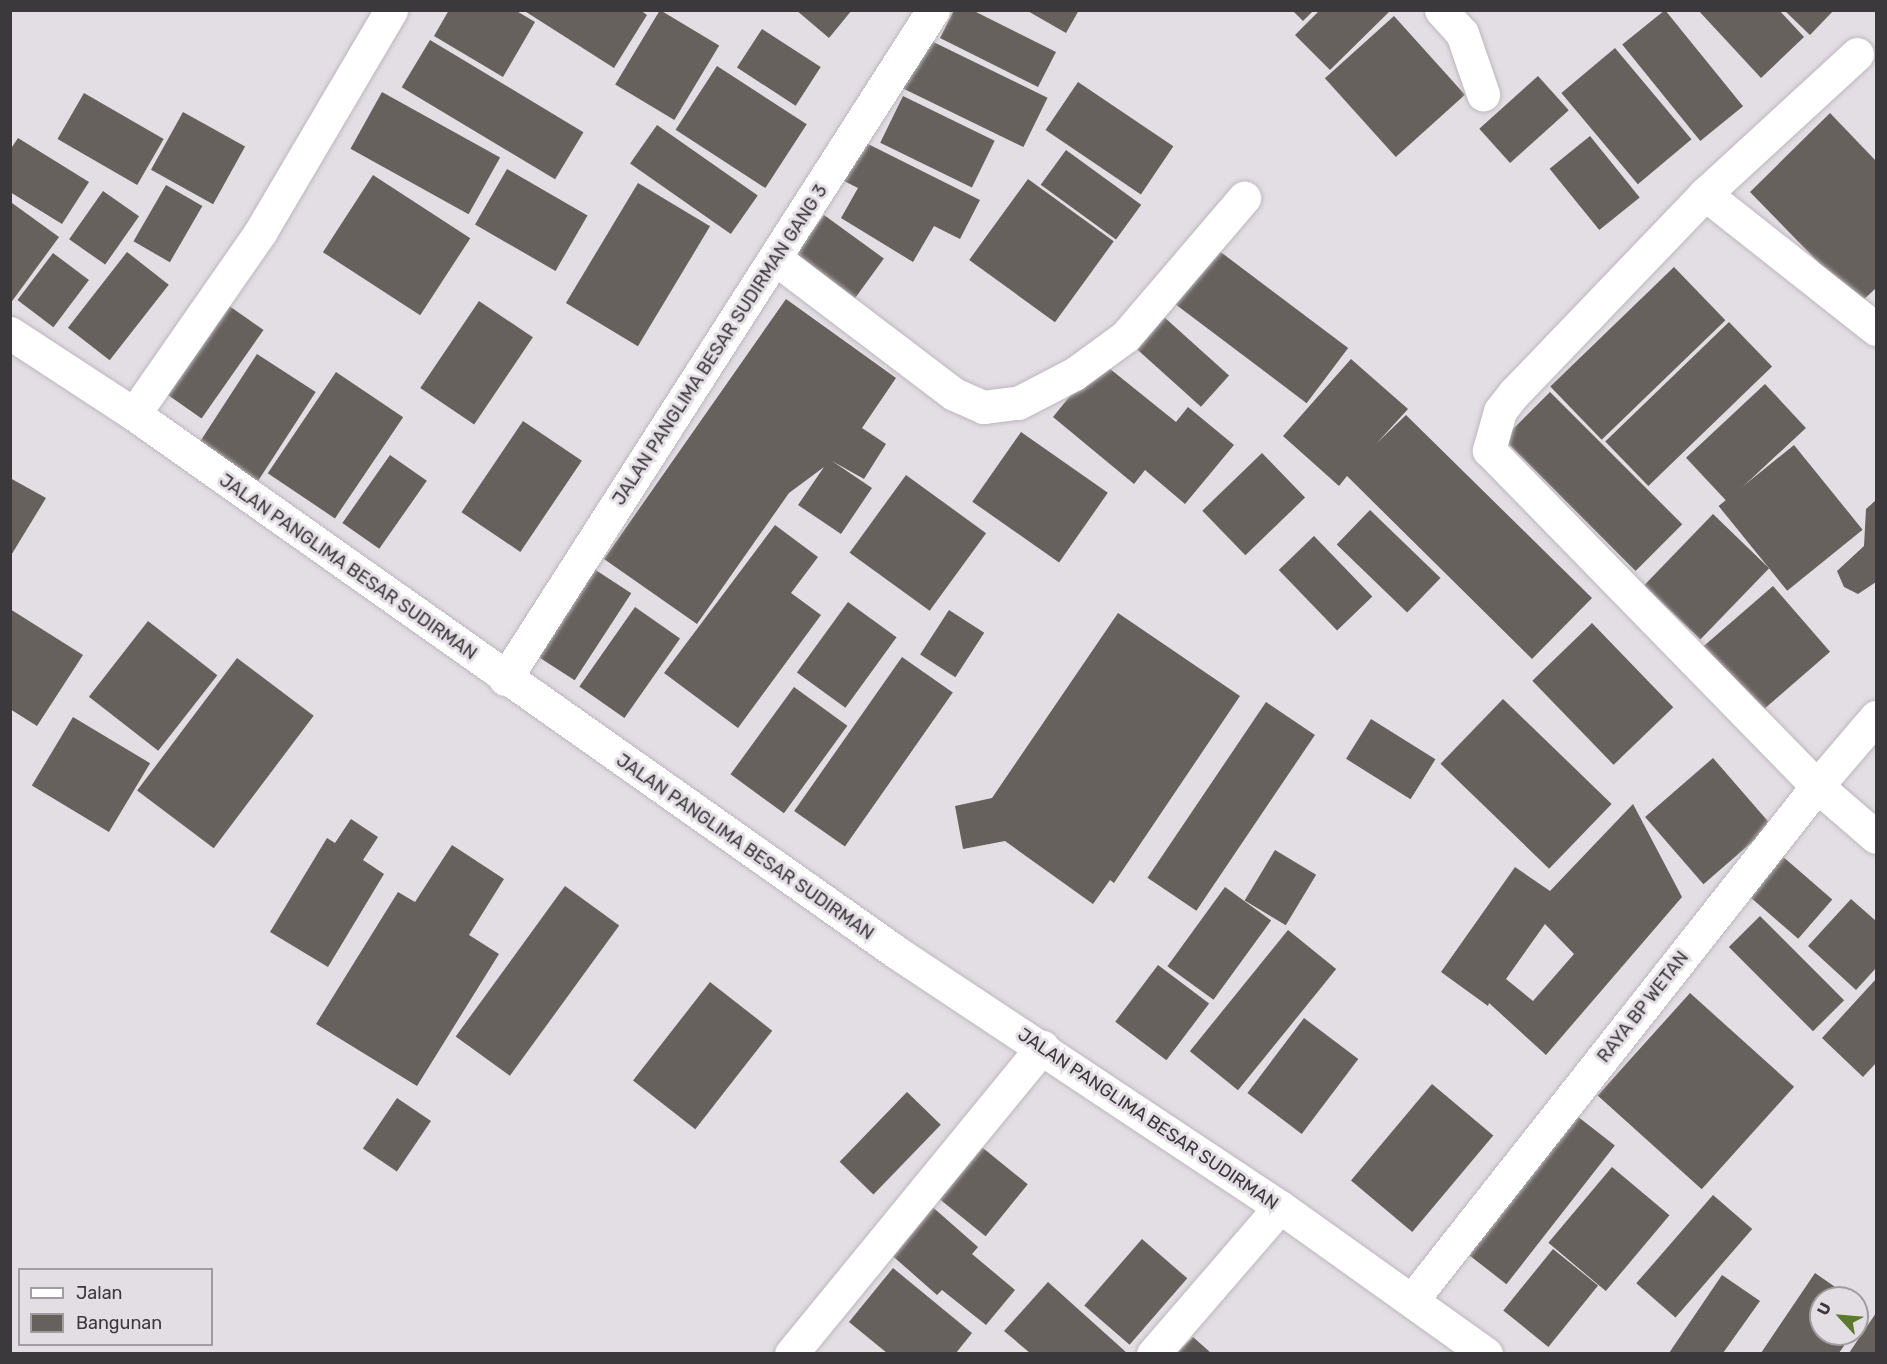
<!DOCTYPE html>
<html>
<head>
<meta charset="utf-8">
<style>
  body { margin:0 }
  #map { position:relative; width:1887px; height:1364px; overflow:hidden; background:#e3dee4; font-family:Rubik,sans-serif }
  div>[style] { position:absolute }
  .building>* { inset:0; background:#66615c; transform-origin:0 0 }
  .roads { filter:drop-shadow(0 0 2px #bcb7bd) drop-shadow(0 0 2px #bcb7bd) }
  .minor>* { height:33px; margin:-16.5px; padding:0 16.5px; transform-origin:16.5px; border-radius:16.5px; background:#fff }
  .major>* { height:33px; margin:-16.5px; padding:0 16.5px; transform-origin:16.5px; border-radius:16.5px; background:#fff }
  span { translate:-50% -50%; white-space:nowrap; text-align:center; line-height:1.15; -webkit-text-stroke:6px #e3dee4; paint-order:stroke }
  .street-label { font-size:18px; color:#3b393b }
  .frame { position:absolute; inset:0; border:12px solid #3b393b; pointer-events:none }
  .legend { position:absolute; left:18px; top:1268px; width:195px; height:78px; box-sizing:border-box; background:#e3dee4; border:2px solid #a09ca0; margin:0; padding:8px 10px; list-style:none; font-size:18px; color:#3b393b }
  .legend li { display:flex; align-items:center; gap:12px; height:30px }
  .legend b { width:30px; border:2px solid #a09ca0 }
  .north { position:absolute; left:1809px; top:1286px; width:60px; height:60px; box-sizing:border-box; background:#e3dee4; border:2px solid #a09ca0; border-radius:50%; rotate:296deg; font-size:16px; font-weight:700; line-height:24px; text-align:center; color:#3b393b }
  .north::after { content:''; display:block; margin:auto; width:21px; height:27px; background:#5c792e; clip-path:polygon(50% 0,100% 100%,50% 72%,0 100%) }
</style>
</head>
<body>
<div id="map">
  <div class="building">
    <i style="clip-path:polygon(449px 10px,515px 10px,535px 22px,503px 77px,434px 36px)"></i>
    <i style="clip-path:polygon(523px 10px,640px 10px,647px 15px,614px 68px)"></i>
    <i style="left:660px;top:10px;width:69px;height:87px;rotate:31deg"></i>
    <i style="clip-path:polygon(796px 10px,852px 10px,829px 38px)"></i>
    <i style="clip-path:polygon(954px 10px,972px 10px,1056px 52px,1038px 87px,940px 38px)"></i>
    <i style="clip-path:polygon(1026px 10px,1079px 10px,1066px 33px)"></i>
    <i style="clip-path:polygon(1292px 10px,1314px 10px,1303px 21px)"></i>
    <i style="clip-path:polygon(1320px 10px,1391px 10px,1330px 70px,1295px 35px)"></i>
    <i style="left:1665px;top:10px;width:124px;height:55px;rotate:51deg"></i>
    <i style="clip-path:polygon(1698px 10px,1779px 10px,1804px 37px,1761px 78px)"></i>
    <i style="clip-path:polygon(1784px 10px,1834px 10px,1810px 35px)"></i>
    <i style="left:1394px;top:16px;width:106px;height:93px;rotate:48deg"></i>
    <i style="left:762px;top:29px;width:70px;height:46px;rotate:33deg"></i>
    <i style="left:919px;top:35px;width:143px;height:55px;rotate:26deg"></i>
    <i style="left:430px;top:40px;width:179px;height:55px;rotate:31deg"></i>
    <i style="left:1615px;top:48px;width:119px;height:70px;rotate:50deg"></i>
    <i style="left:717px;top:66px;width:107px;height:76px;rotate:33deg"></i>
    <i style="left:1538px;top:76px;width:46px;height:79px;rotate:48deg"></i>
    <i style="left:1078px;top:82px;width:115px;height:58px;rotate:34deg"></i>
    <i style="left:382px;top:92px;width:135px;height:65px;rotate:29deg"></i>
    <i style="left:84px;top:93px;width:92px;height:53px;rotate:30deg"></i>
    <i style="left:903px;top:96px;width:102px;height:52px;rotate:26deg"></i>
    <i style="left:183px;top:112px;width:71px;height:66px;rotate:29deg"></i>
    <i style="clip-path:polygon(1830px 113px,1876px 161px,1876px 288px,1859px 304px,1750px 192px)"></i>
    <i style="left:657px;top:125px;width:123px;height:47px;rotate:35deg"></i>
    <i style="left:1590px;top:136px;width:79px;height:52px;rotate:51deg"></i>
    <i style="clip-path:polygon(18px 138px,89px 182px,62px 224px,10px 192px,10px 150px)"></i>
    <i style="clip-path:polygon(858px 139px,980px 200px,960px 239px,934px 226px,913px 262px,841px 218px,858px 188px,838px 178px)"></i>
    <i style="left:1066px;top:150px;width:93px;height:43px;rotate:36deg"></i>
    <i style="left:507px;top:169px;width:93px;height:64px;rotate:30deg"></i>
    <i style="left:373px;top:175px;width:116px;height:92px;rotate:33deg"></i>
    <i style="left:1028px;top:179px;width:106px;height:100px;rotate:36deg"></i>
    <i style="left:638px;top:183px;width:84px;height:140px;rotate:31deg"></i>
    <i style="left:166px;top:185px;width:42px;height:65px;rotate:30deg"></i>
    <i style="left:103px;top:191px;width:44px;height:59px;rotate:35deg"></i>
    <i style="clip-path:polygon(12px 203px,59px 237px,10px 304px,10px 206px)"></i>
    <i style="left:824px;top:215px;width:74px;height:59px;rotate:36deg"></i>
    <i style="left:1210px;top:244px;width:173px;height:69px;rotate:37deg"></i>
    <i style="left:127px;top:252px;width:53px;height:96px;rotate:38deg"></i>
    <i style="left:53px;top:253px;width:45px;height:59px;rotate:37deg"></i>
    <i style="left:1674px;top:267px;width:74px;height:172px;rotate:46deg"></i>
    <i style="clip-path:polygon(786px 299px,896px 378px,862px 428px,886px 444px,864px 479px,832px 461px,872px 488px,841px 534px,798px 505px,824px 467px,789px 493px,697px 624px,604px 559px)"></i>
    <i style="left:479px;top:301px;width:65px;height:105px;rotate:34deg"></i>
    <i style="left:225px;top:303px;width:47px;height:108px;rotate:35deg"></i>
    <i style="left:1154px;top:308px;width:101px;height:42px;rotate:42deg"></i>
    <i style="left:1729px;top:322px;width:62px;height:172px;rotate:46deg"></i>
    <i style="left:257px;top:354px;width:70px;height:108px;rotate:33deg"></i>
    <i style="clip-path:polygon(1351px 359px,1408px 409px,1377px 443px,1406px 415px,1592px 598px,1532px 659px,1347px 476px,1339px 486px,1283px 436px)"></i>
    <i style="clip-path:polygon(1099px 360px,1176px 422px,1188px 407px,1234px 445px,1185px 504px,1145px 470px,1134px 484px,1053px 417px)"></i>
    <i style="left:336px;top:372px;width:81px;height:122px;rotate:34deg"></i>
    <i style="left:1765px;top:384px;width:60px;height:108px;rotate:47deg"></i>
    <i style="left:1550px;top:392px;width:187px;height:66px;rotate:45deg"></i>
    <i style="left:523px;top:421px;width:71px;height:110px;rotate:34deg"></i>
    <i style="left:1021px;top:432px;width:106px;height:85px;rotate:35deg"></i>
    <i style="left:1794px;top:445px;width:109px;height:97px;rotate:51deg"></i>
    <i style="left:1262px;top:453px;width:62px;height:83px;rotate:46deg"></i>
    <i style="left:390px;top:455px;width:45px;height:83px;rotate:35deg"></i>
    <i style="left:906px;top:475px;width:99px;height:96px;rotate:36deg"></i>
    <i style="clip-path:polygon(10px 478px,46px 498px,10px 557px)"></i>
    <i style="clip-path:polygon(1876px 500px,1876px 582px,1858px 594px,1844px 587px,1837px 571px,1864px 546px,1866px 509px)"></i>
    <i style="left:1370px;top:510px;width:98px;height:48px;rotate:44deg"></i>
    <i style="left:1713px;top:514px;width:78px;height:99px;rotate:44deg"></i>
    <i style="clip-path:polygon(775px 525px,818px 557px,791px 593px,821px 615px,738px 728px,664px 673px)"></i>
    <i style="left:1314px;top:536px;width:84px;height:49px;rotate:46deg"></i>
    <i style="left:591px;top:567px;width:48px;height:104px;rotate:33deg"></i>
    <i style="left:1773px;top:586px;width:87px;height:100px;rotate:49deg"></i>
    <i style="left:848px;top:602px;width:60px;height:87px;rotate:36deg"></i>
    <i style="left:635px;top:607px;width:55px;height:97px;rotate:35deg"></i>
    <i style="clip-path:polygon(10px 609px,83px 655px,37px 726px,10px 709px)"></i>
    <i style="left:949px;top:610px;width:42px;height:53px;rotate:33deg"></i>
    <i style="clip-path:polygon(1118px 613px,1240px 696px,1114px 883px,1110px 880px,1093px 904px,1005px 841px,963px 849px,955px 806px,992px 798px)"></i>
    <i style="left:148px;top:621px;width:88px;height:96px;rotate:38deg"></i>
    <i style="left:1592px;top:623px;width:117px;height:83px;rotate:46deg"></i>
    <i style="left:902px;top:657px;width:62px;height:188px;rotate:35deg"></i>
    <i style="left:237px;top:658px;width:96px;height:166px;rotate:37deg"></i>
    <i style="left:794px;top:687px;width:66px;height:108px;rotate:36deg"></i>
    <i style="left:1503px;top:699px;width:151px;height:90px;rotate:44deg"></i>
    <i style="left:1266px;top:702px;width:59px;height:212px;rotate:34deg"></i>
    <i style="left:73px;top:717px;width:90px;height:80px;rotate:31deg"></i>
    <i style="left:1371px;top:719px;width:76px;height:47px;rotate:32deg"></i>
    <i style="left:1713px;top:758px;width:89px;height:90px;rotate:49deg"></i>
    <i style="clip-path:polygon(evenodd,1633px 804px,1682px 897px,1546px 1055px,1489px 1003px,1488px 1006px,1441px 972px,1515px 867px,1550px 891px,1633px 804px,1545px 924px,1574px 954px,1533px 1001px,1506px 979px,1545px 924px)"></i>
    <i style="clip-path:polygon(351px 819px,378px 837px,363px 860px,384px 874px,328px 967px,270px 932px,327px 838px,335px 843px)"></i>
    <i style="clip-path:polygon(452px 845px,504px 879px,469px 935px,499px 954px,417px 1086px,316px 1024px,398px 892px,415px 902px)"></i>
    <i style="left:1275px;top:850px;width:48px;height:59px;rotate:31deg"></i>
    <i style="left:1781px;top:855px;width:68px;height:52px;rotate:41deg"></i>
    <i style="left:565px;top:886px;width:67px;height:186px;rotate:36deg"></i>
    <i style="left:1225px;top:887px;width:57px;height:98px;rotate:36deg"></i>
    <i style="clip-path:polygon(1851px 899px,1876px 921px,1876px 968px,1856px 990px,1808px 946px)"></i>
    <i style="left:1760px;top:916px;width:119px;height:44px;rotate:45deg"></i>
    <i style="left:1288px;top:930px;width:62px;height:156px;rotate:39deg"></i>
    <i style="left:1158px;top:965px;width:64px;height:71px;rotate:37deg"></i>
    <i style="clip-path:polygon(1876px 979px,1876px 1063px,1863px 1077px,1822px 1038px)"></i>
    <i style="left:710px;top:982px;width:79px;height:125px;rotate:38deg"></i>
    <i style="left:1690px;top:993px;width:140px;height:138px;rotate:42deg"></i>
    <i style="left:1304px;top:1018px;width:68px;height:94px;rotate:37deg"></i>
    <i style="left:1432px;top:1084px;width:80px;height:126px;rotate:40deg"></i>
    <i style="left:907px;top:1092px;width:47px;height:97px;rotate:44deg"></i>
    <i style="left:397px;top:1098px;width:41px;height:61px;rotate:34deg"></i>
    <i style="left:1577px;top:1116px;width:48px;height:176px;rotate:38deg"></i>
    <i style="left:978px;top:1144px;width:64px;height:67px;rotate:39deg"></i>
    <i style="left:1612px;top:1167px;width:75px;height:99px;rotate:40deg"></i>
    <i style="left:1713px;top:1195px;width:52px;height:117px;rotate:41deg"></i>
    <i style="clip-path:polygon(928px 1203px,978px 1247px,972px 1254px,1015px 1290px,986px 1325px,942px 1290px,937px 1295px,887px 1251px)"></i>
    <i style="left:1142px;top:1239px;width:60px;height:88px;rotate:41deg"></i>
    <i style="left:1553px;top:1249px;width:58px;height:79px;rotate:39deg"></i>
    <i style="clip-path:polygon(893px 1268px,972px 1333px,956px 1353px,887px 1353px,849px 1322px)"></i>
    <i style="clip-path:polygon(1815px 1273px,1851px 1298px,1821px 1298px,1821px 1334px,1852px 1334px,1839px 1353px,1761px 1353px)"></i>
    <i style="clip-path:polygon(1722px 1275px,1760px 1301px,1723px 1353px,1669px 1353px)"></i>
    <i style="clip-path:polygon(1048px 1282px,1127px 1353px,1030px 1353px,1004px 1331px)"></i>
    <i style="clip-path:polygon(1857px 1302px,1868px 1310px,1857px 1327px)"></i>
    <i style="clip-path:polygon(1876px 1313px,1876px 1353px,1849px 1353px)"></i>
    <i style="clip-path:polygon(1193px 1337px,1211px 1353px,1177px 1353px)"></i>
  </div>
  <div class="roads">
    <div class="minor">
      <i style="left:1441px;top:10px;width:31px;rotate:48deg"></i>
      <i style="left:1462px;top:33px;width:65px;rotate:71deg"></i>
      <i style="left:1857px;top:54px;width:207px;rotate:137.4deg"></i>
      <i style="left:1705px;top:194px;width:276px;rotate:133.8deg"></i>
      <i style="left:1514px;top:393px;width:23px;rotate:128deg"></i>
      <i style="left:1500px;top:411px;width:41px;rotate:105.8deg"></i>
      <i style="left:1489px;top:450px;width:470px;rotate:45.7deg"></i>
      <i style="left:1817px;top:786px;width:78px;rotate:40.8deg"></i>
      <i style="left:1705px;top:194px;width:218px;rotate:38.3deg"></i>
      <i style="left:776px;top:259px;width:223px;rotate:37.2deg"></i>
      <i style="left:954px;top:394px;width:32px;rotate:24deg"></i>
      <i style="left:983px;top:407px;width:35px;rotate:-7deg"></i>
      <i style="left:1018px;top:403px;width:63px;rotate:-27.4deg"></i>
      <i style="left:1074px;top:374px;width:64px;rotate:-36.2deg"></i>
      <i style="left:1126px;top:336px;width:182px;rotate:-49.5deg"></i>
      <i style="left:134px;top:414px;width:223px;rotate:-55.2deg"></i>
      <i style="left:261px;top:231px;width:256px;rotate:-59.5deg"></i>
      <i style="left:505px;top:679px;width:794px;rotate:-57.39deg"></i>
      <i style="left:1412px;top:1300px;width:654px;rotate:-51.76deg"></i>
      <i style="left:1817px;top:786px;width:91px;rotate:-49.5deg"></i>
      <i style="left:791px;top:1354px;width:397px;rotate:-50.7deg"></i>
      <i style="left:1153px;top:1354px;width:194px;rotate:-49.2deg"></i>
    </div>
    <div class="major">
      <i style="left:10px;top:333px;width:148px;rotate:33.2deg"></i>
      <i style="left:134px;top:414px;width:933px;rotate:35.22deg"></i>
      <i style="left:896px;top:952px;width:461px;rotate:33.6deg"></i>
      <i style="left:1280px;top:1207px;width:253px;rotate:35.5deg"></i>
    </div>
  </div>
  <div class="street-label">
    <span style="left:720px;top:345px;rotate:-57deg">JALAN PANGLIMA BESAR SUDIRMAN GANG 3</span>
    <span style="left:348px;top:567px;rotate:35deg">JALAN PANGLIMA BESAR SUDIRMAN</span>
    <span style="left:745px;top:847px;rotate:35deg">JALAN PANGLIMA BESAR SUDIRMAN</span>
    <span style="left:1643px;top:1007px;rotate:-52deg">RAYA BP WETAN</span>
    <span style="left:1148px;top:1119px;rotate:34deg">JALAN PANGLIMA BESAR SUDIRMAN</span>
  </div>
  <div class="frame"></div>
  <ul class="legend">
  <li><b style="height:8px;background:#fff"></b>Jalan</li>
  <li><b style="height:16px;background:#66615c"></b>Bangunan</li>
  </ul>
  <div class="north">U</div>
</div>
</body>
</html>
